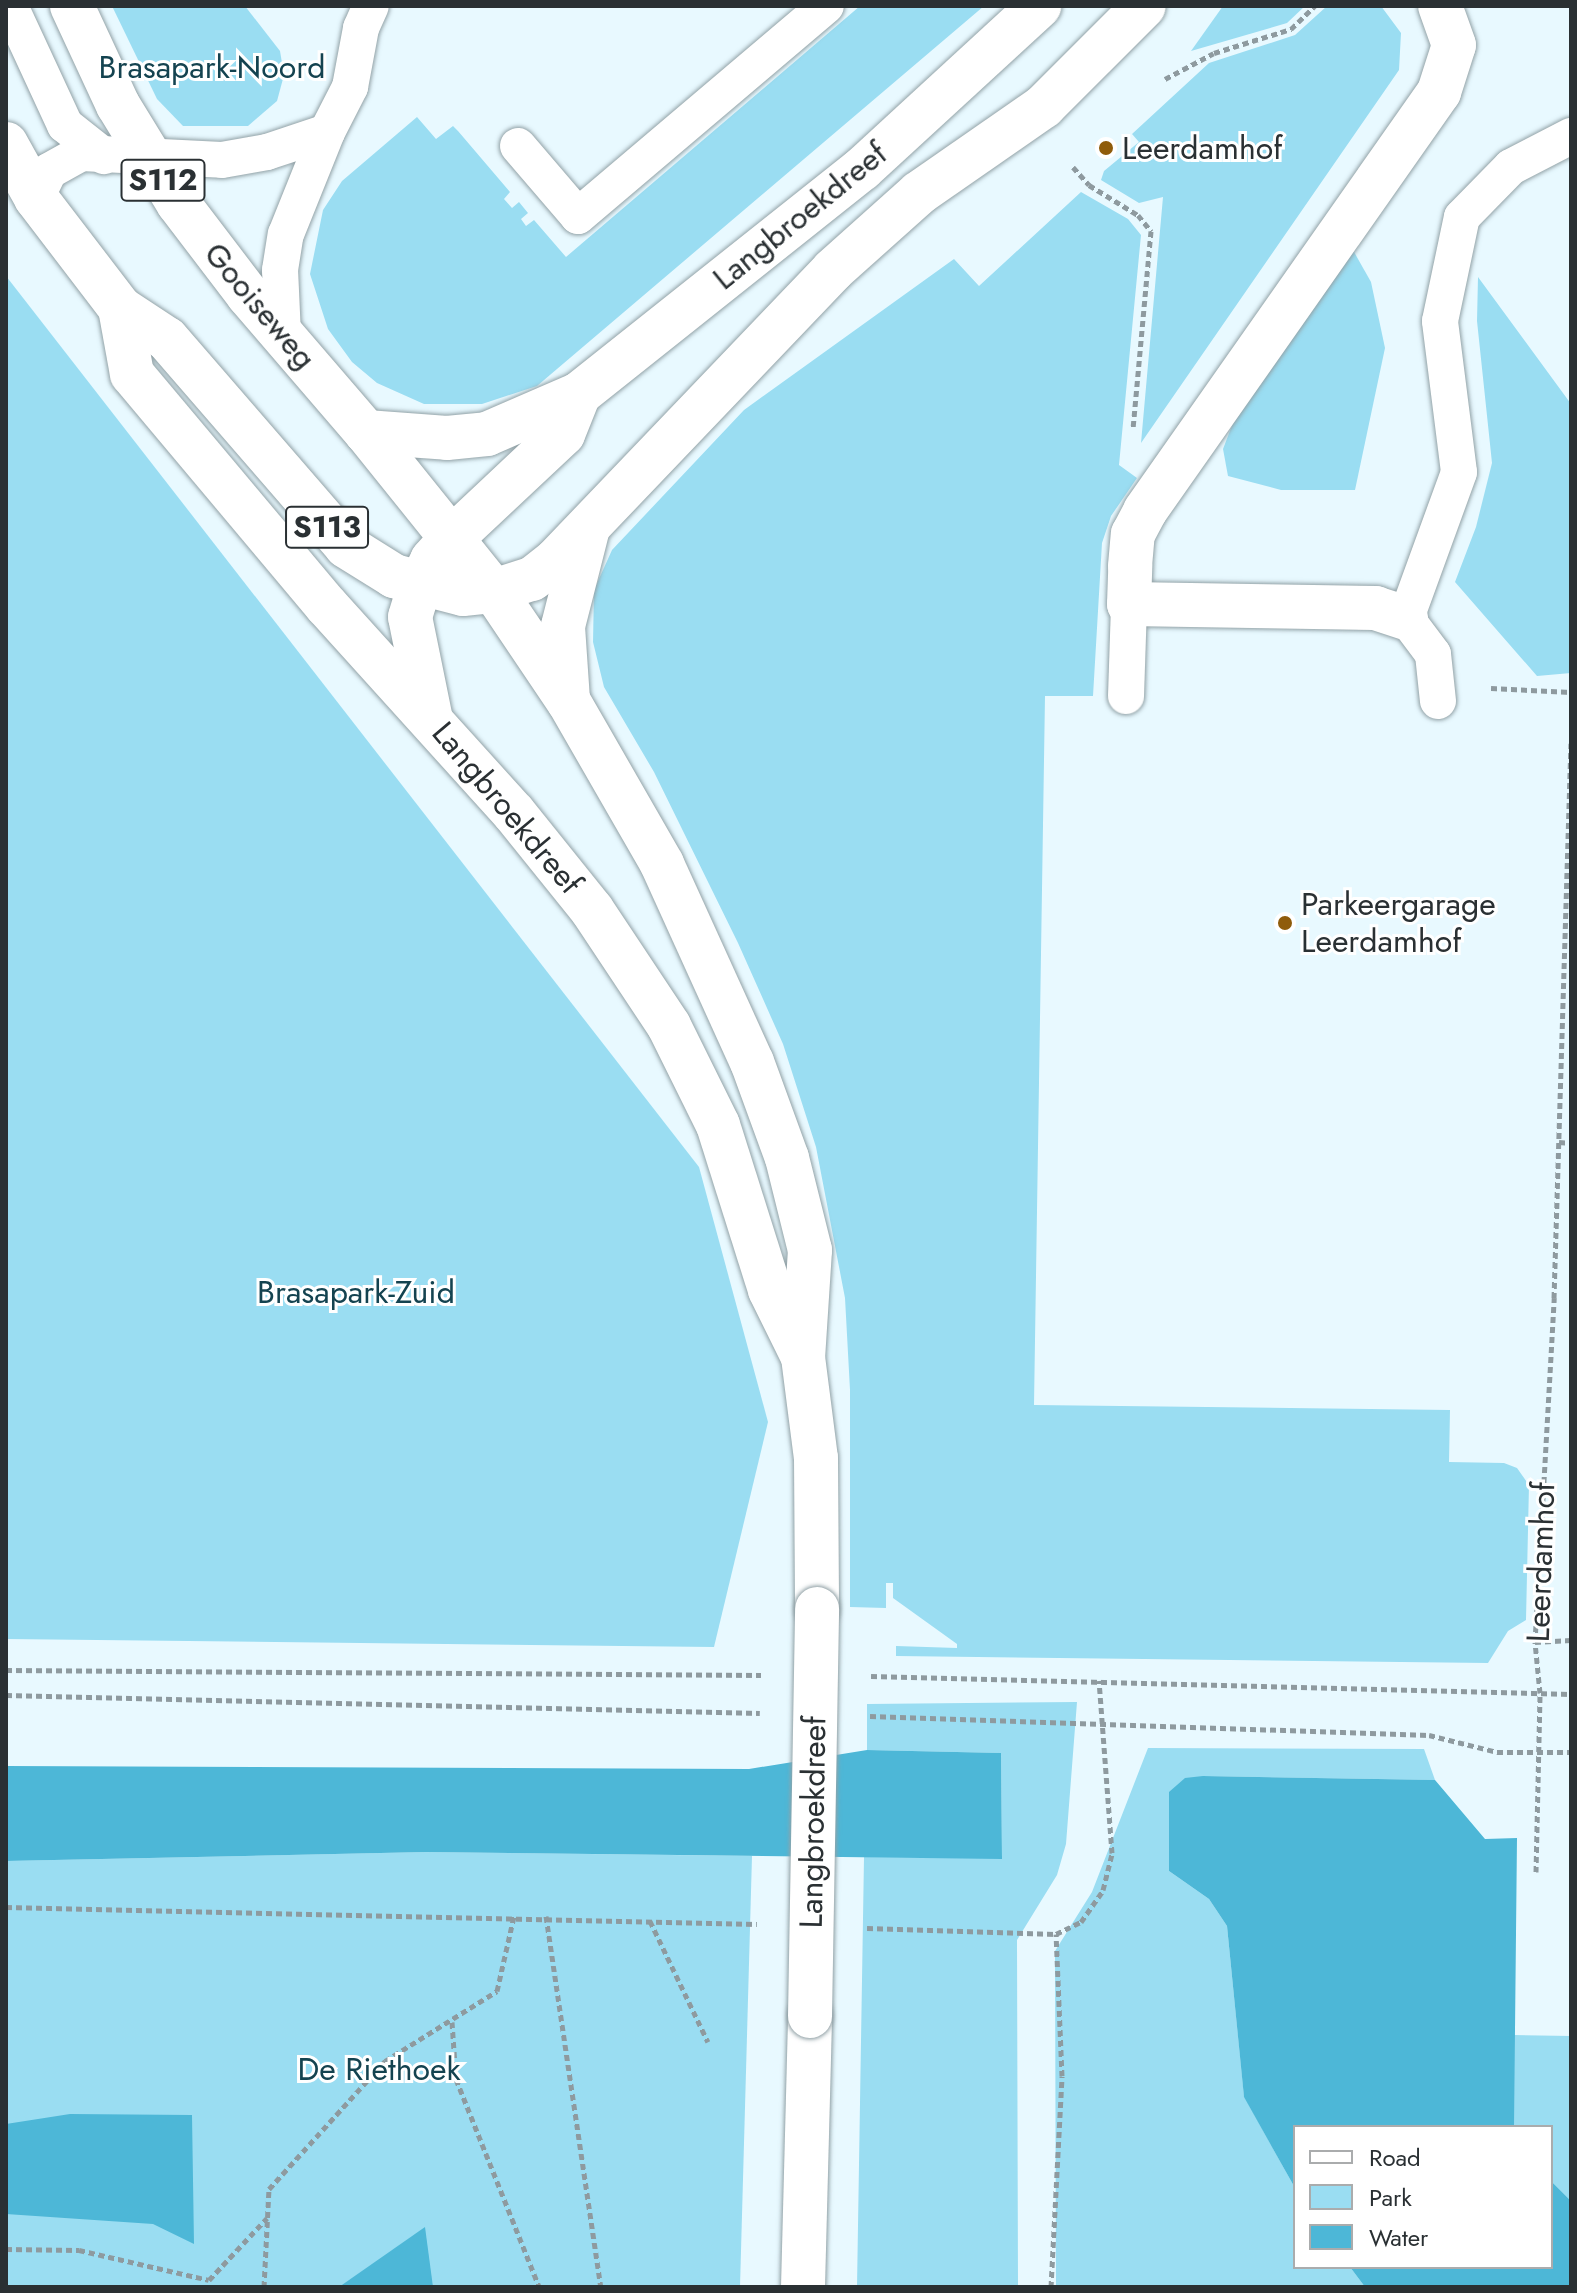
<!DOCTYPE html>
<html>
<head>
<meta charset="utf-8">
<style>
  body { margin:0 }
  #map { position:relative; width:1577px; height:2293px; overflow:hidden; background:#e8f9ff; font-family:Jost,sans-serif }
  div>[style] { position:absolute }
  .green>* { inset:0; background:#9addf2 }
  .water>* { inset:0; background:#4db7d7 }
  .path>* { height:5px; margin-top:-2.5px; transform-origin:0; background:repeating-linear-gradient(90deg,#8e9a9f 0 6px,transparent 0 10px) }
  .roads { filter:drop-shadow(0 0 2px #92a2a7) drop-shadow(0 0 2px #92a2a7) }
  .lane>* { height:36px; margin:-18px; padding:0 18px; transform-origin:18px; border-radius:18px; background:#fff }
  .street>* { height:44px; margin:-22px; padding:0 22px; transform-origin:22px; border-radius:22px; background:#fff }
  .secondary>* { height:44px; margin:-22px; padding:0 22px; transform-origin:22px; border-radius:22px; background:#fff }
  .primary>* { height:44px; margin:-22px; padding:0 22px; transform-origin:22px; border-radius:22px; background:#fff }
  .bridges { filter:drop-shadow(0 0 2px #92a2a7) drop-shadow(0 0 2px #92a2a7) }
  .secondary-bridge>* { height:44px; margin:-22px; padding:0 22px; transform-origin:22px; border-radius:22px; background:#fff }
  .dots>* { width:22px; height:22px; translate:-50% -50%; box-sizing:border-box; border:4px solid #fff; border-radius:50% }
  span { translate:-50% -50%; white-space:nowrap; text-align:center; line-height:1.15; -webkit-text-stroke:6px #fff; paint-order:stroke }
  .shield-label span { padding:2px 6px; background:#fff; border:2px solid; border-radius:6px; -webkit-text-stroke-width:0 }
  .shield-label { font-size:30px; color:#2a3033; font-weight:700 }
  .park-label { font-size:32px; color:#144350 }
  .poi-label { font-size:32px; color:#2a3033 }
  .left { translate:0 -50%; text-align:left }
  .street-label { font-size:32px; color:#2a3033 }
  .frame { position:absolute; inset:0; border:8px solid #2a3033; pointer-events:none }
  .legend { position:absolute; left:1293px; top:2125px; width:260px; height:144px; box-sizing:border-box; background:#fff; border:2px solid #aaacad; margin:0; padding:10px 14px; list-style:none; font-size:24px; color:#2a3033 }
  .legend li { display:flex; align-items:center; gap:16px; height:40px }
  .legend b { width:40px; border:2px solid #aaacad }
</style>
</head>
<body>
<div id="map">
  <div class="green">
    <i style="clip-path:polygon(112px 6px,245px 6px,280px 51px,284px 75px,277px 101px,248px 126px,183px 126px,157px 99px)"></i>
    <i style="clip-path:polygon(860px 6px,984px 6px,537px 386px,482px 404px,424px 404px,377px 383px,352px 362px,328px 329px,310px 274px,323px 210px,342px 181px,417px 117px,436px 139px,453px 126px,458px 131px,510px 192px,504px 199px,512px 208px,519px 202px,528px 213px,521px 219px,526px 226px,534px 220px,566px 257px)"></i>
    <i style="clip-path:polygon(1223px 6px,1305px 6px,1287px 23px,1191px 51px)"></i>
    <i style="clip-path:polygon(1327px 6px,1381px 6px,1401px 33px,1399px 70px,1141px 443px,1163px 197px,1139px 203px,1101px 180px,1104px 171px,1139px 142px,1132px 134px,1209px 63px,1295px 35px)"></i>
    <i style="clip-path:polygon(1081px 192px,1128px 219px,1141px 235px,1119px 465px,1137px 478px,1111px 516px,1102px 543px,1093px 696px,1045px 696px,1034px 1405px,1450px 1410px,1449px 1462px,1504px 1463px,1517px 1468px,1529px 1485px,1526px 1620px,1508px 1631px,1488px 1663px,896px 1656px,896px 1646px,957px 1648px,957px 1644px,893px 1598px,893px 1583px,886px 1583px,886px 1608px,850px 1607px,850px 1390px,845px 1298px,816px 1147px,783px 1044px,738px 943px,654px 772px,604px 687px,593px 642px,594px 590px,612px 550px,744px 410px,954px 259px,979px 286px)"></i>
    <i style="clip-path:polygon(1345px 236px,1371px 282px,1385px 348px,1355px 490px,1281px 490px,1228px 476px,1223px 449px,1241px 402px)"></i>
    <i style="clip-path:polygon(6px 276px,699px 1167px,768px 1422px,714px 1647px,6px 1639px)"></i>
    <i style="clip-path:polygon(1478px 277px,1571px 404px,1571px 673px,1537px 676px,1455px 582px,1476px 527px,1492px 463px,1477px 321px)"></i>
    <i style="clip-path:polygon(1077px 1702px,1066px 1844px,1057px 1875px,1017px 1940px,1018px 2287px,857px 2287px,864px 1857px,1002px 1858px,1001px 1753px,867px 1750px,867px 1704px)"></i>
    <i style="clip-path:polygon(1148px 1748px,1424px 1749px,1435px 1780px,1203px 1776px,1169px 1871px,1209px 1899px,1227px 1926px,1244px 2096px,1295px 2188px,1295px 2267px,1350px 2267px,1365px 2287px,1056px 2287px,1055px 1951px,1092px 1892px)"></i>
    <i style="clip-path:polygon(426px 1852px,752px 1856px,740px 2287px,6px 2287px,6px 1861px)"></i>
    <i style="clip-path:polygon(1514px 2035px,1571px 2036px,1571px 2201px,1551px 2181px,1551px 2127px,1514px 2127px)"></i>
  </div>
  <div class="water">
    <i style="clip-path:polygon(867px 1750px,1001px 1753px,1002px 1859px,426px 1852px,6px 1861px,6px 1766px,749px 1769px)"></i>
    <i style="clip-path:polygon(1203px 1776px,1435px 1780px,1485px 1839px,1517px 1838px,1514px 2127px,1295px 2127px,1295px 2188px,1244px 2097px,1227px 1926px,1209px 1899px,1169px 1871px,1169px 1792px,1185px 1778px)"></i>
    <i style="clip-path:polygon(70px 2114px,192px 2115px,194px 2244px,153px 2224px,6px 2214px,6px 2124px)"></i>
    <i style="clip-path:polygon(1551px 2181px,1571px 2201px,1571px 2287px,1365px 2287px,1350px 2267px,1551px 2267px)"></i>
    <i style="clip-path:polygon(425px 2227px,433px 2287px,339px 2287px)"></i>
  </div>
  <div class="path">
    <i style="left:1165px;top:79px;width:55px;rotate:-28deg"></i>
    <i style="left:1214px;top:53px;width:81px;rotate:-17.3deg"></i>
    <i style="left:1291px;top:29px;width:33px;rotate:-44deg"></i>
    <i style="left:1073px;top:167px;width:24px;rotate:48deg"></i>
    <i style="left:1089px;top:185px;width:57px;rotate:31.5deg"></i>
    <i style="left:1138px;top:215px;width:21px;rotate:51deg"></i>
    <i style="left:1151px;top:231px;width:198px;rotate:95.2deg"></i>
    <i style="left:1491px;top:688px;width:80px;rotate:2.9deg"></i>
    <i style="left:1559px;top:1142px;width:12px;rotate:5deg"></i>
    <i style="left:1535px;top:1642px;width:36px;rotate:-3deg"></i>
    <i style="left:6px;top:1670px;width:755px;rotate:0.38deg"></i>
    <i style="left:871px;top:1676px;width:700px;rotate:1.47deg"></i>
    <i style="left:6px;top:1695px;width:754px;rotate:1.37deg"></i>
    <i style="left:870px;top:1716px;width:559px;rotate:1.95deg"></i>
    <i style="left:1429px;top:1735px;width:70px;rotate:14deg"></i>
    <i style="left:1497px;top:1752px;width:74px"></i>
    <i style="left:1536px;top:1872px;width:179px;rotate:-88.7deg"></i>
    <i style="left:1540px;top:1693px;width:51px;rotate:-95.6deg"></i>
    <i style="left:1535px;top:1642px;width:345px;rotate:-86.8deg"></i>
    <i style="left:1554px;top:1298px;width:555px;rotate:-88.25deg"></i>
    <i style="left:6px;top:1907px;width:751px;rotate:1.3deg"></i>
    <i style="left:546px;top:1916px;width:375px;rotate:81.6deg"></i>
    <i style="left:650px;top:1921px;width:134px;rotate:64.4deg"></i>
    <i style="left:867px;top:1928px;width:189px;rotate:1.8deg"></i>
    <i style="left:1056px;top:1934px;width:28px;rotate:-26deg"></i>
    <i style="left:1081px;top:1922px;width:39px;rotate:-55deg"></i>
    <i style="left:1103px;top:1890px;width:38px;rotate:-76deg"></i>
    <i style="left:1112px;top:1853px;width:173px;rotate:-94.3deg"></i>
    <i style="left:452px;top:2022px;width:57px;rotate:86deg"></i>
    <i style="left:456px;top:2079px;width:224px;rotate:68.2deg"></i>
    <i style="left:6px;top:2249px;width:73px;rotate:0.8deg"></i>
    <i style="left:79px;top:2250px;width:133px;rotate:13deg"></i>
    <i style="left:209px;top:2280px;width:85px;rotate:-46.9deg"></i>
    <i style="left:264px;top:2287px;width:98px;rotate:-87.1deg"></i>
    <i style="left:269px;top:2189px;width:173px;rotate:-47.8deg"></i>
    <i style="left:385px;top:2061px;width:132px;rotate:-32deg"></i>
    <i style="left:497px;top:1991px;width:77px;rotate:-77.2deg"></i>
    <i style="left:1051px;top:2287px;width:211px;rotate:-87deg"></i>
    <i style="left:1062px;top:2076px;width:142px;rotate:-92.4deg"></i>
  </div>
  <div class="roads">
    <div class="lane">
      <i style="left:10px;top:6px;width:131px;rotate:65.2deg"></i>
      <i style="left:65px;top:125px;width:50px;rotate:38.5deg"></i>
      <i style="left:518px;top:146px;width:92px;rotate:49.4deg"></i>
      <i style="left:578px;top:216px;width:325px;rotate:-40.3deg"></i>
      <i style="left:36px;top:198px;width:30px;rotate:-64deg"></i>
      <i style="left:49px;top:171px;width:37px;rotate:-29deg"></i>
      <i style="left:81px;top:153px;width:141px;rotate:2.8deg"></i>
      <i style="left:222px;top:160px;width:46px;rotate:-10.1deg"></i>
      <i style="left:267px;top:152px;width:63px;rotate:-18.4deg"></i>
      <i style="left:327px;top:132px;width:51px;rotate:-62.9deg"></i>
      <i style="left:350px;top:87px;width:60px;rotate:-79.4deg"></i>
      <i style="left:361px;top:28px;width:24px;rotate:-66deg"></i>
      <i style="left:283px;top:335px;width:65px;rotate:-92.6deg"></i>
      <i style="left:280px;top:270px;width:36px;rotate:-81deg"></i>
      <i style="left:286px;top:234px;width:110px;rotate:-68.1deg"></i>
      <i style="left:1126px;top:696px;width:92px;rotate:-88.1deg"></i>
      <i style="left:1438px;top:701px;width:47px;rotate:-96.1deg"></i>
      <i style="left:1433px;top:654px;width:45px;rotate:-126.9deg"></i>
      <i style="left:1406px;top:618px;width:155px;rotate:-70deg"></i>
      <i style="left:1459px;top:472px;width:152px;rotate:-97.2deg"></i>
      <i style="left:1440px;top:321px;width:106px;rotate:-78.1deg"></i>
      <i style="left:1462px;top:217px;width:70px;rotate:-45.6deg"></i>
      <i style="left:1511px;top:167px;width:68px;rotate:-27.3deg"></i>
    </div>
    <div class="street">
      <i style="left:1406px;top:618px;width:32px;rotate:-162deg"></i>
      <i style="left:1376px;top:608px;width:247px;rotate:-179.1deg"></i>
      <i style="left:1129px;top:604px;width:38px;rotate:-88deg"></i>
      <i style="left:1130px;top:566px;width:32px;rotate:-85deg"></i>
      <i style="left:1133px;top:534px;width:26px;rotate:-62deg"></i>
      <i style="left:1145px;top:511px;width:512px;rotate:-54.94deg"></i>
      <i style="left:1439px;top:92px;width:49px;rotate:-72.3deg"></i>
      <i style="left:1454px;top:45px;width:41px;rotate:-109.7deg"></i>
    </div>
    <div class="secondary">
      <i style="left:120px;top:308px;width:67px;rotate:79.7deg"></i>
      <i style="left:132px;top:374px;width:302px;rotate:50deg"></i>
      <i style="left:326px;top:605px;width:280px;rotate:47.9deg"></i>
      <i style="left:514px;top:813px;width:124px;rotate:51.2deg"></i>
      <i style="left:592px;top:910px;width:139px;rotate:56.4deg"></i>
      <i style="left:669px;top:1026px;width:110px;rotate:63.7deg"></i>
      <i style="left:718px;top:1125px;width:173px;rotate:72.5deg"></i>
      <i style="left:770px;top:1290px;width:72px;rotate:63.8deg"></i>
      <i style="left:366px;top:432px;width:204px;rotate:51.2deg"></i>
      <i style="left:494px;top:591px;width:134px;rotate:56deg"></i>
      <i style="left:569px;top:702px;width:187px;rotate:60.1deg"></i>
      <i style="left:662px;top:864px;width:217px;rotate:65.6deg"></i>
      <i style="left:752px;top:1062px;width:102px;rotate:70deg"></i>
      <i style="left:787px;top:1158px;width:95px;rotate:76deg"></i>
      <i style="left:810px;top:1250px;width:107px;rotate:93.7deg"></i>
      <i style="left:803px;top:1357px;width:102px;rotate:82.7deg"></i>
      <i style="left:816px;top:1458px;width:151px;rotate:89.6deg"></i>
      <i style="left:568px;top:700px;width:74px;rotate:-93.9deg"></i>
      <i style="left:563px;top:626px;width:101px;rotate:-75.7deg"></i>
      <i style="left:431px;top:720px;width:105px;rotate:-101.5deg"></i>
      <i style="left:410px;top:617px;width:34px;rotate:-73deg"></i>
      <i style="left:420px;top:584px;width:27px;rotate:-63deg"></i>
      <i style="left:432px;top:560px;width:27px;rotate:-48deg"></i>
      <i style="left:450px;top:540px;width:155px;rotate:-43.2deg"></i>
      <i style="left:563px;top:434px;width:43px;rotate:-68.2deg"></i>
      <i style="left:803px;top:2287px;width:271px;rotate:-88.5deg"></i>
    </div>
    <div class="primary">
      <i style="left:72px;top:6px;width:109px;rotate:65.1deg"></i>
      <i style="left:118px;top:105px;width:115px;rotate:58.5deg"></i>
      <i style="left:178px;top:203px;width:116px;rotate:52.7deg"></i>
      <i style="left:248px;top:295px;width:181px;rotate:49.3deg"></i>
      <i style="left:366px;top:432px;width:81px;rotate:4.2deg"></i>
      <i style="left:447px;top:438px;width:40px;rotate:-5.7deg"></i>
      <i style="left:487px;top:434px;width:100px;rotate:-23.5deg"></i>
      <i style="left:579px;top:394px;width:362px;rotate:-38.5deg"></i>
      <i style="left:862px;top:169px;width:241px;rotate:-42.6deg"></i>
      <i style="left:6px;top:144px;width:62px;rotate:60.9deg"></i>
      <i style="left:36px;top:198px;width:138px;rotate:52.6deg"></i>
      <i style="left:120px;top:308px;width:56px;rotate:33.4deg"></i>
      <i style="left:167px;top:339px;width:274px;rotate:49.1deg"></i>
      <i style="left:346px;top:546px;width:57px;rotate:32deg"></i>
      <i style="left:394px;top:576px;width:71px;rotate:14.6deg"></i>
      <i style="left:463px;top:594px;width:31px;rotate:-6deg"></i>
      <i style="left:494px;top:591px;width:40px;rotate:-18deg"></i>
      <i style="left:532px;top:579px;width:31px;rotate:-38deg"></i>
      <i style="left:556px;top:560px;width:401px;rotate:-46.3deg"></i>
      <i style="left:833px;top:270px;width:115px;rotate:-41.8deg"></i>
      <i style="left:919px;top:193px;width:152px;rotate:-34.8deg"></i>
      <i style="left:1044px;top:106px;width:141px;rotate:-45deg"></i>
    </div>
  </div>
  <div class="bridges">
    <div class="secondary-bridge">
      <i style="left:810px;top:2016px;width:407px;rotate:-89deg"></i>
    </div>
  </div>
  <div class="dots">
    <i style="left:1106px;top:148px;background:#8f5c0b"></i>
    <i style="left:1285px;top:923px;background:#8f5c0b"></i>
  </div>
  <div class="shield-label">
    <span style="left:163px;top:180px">S112</span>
    <span style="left:327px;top:527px">S113</span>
  </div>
  <div class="park-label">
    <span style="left:212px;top:67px">Brasapark-Noord</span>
    <span style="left:356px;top:1292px">Brasapark-Zuid</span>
    <span style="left:379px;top:2069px">De Riethoek</span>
  </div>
  <div class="poi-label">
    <span class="left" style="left:1122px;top:148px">Leerdamhof</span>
    <span class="left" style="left:1301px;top:923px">Parkeergarage<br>Leerdamhof</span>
  </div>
  <div class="street-label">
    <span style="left:800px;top:216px;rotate:-39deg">Langbroekdreef</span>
    <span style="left:260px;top:306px;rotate:50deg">Gooiseweg</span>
    <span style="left:507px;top:808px;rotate:50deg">Langbroekdreef</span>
    <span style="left:1541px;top:1562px;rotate:-88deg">Leerdamhof</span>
    <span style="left:813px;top:1822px;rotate:-89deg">Langbroekdreef</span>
  </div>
  <div class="frame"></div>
  <ul class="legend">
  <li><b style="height:10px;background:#fff"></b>Road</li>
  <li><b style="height:22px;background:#9addf2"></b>Park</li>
  <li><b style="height:22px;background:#4db7d7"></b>Water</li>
  </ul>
</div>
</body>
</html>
